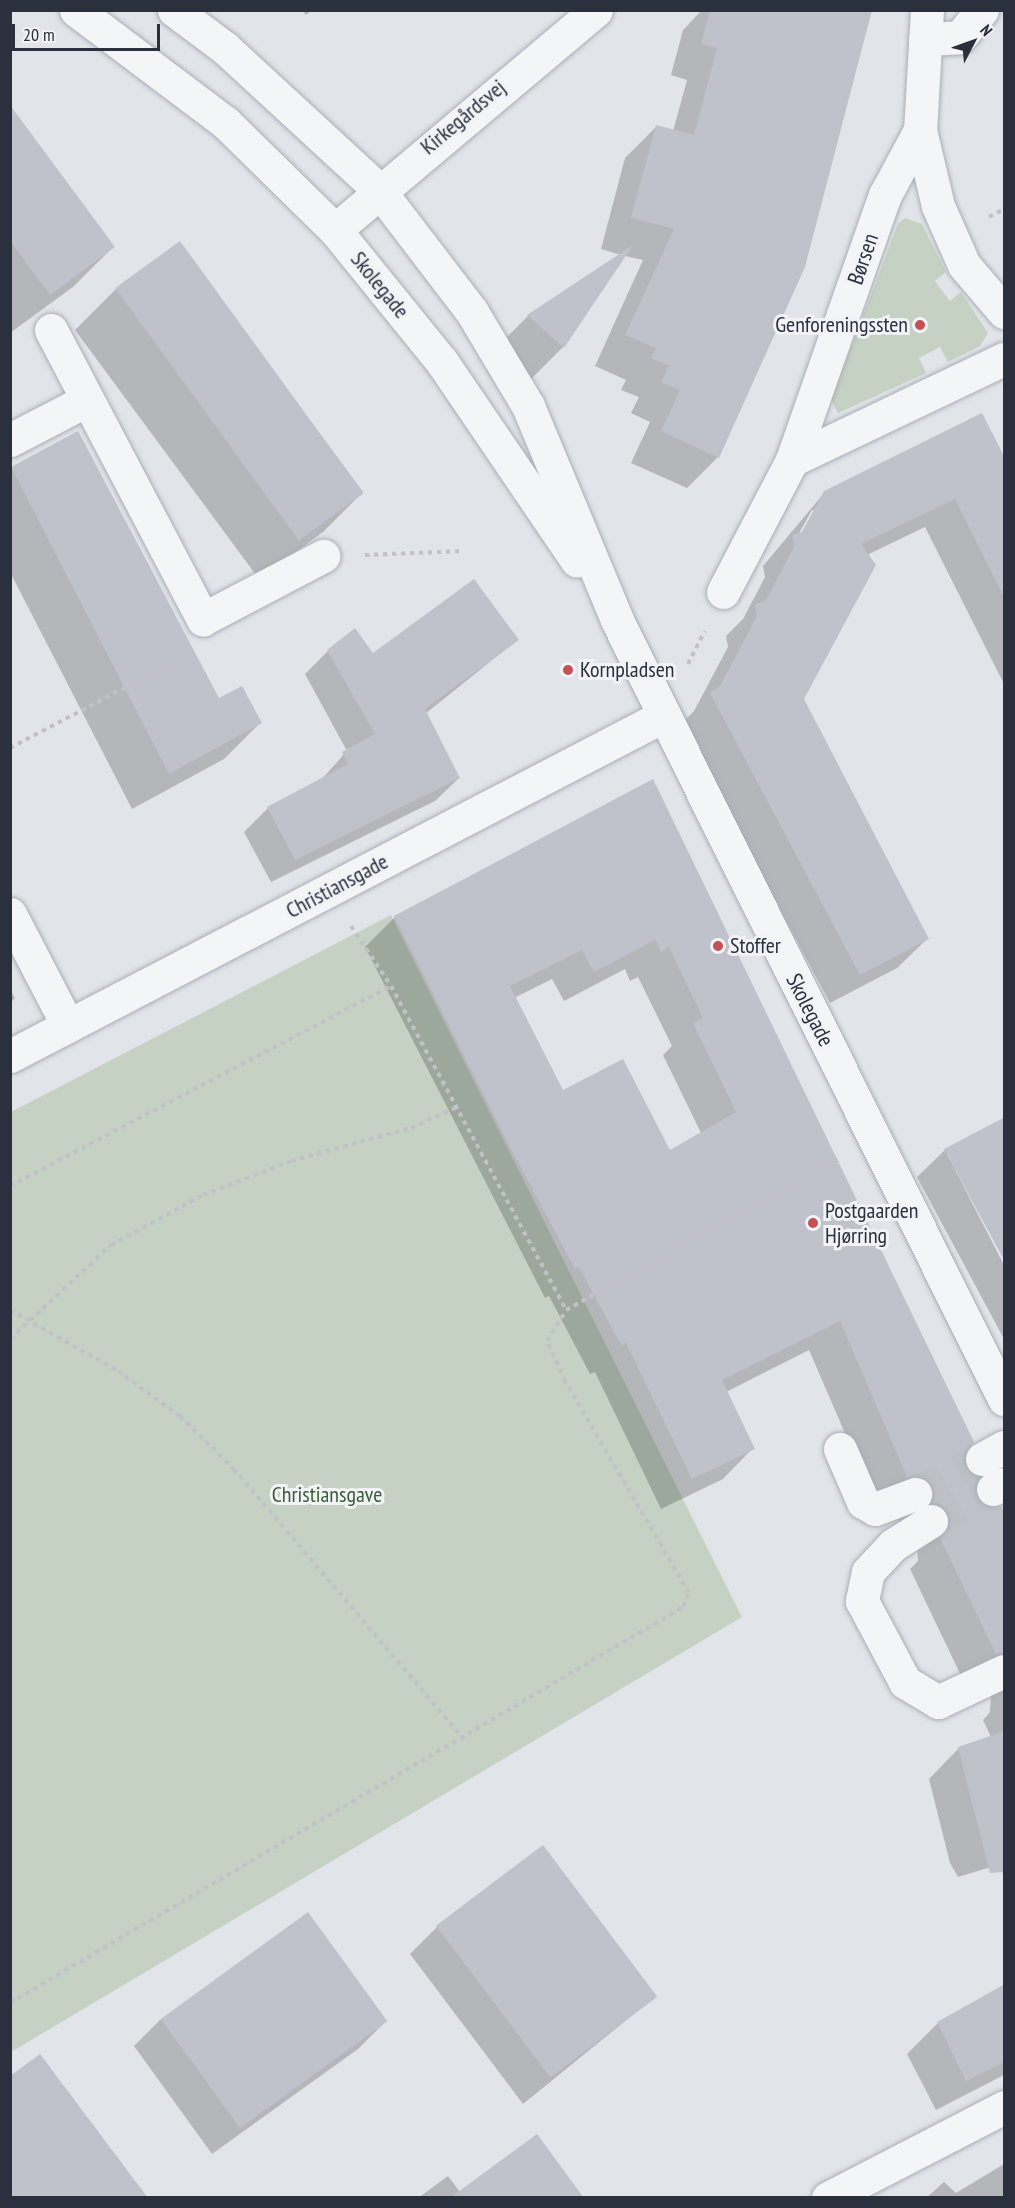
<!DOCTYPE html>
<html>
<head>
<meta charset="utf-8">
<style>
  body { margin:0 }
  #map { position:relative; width:1015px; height:2208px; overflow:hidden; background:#e1e4e9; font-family:"PT Sans Narrow",sans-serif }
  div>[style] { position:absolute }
  .green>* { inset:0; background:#c5d2c3 }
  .shadow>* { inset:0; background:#0003 }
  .building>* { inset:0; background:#bfc2cb; transform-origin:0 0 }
  .minor-tunnel>* { height:33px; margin-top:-16.5px; transform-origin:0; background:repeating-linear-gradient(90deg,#bdc0c7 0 33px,transparent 0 49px) }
  .path>* { height:4px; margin-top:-2px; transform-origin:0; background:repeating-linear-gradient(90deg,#c0c2c7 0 4.5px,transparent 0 9px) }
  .roads { filter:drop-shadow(0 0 2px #aaaeb6) drop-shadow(0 0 2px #aaaeb6) }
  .minor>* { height:33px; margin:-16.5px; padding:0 16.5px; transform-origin:16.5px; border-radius:16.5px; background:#f4f5f7 }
  .dots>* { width:16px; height:16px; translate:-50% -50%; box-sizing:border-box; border:3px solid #f1f3f6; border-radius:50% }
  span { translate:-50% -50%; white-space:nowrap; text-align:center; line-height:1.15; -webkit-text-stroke:6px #f1f3f6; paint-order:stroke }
  .street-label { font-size:22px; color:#2b303f }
  .poi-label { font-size:22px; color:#2b303f }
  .right { translate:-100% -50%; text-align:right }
  .left { translate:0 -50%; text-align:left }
  .park-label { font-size:22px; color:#3c5a39 }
  .frame { position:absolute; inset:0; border:12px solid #2b303f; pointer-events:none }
  .north { position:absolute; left:943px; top:12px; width:60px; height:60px; -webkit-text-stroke:4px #f1f3f6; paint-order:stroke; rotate:49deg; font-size:16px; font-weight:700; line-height:24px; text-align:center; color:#2b303f }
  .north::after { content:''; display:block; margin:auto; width:21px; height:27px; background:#2b303f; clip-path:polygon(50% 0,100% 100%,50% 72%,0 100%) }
  .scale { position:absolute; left:12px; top:24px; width:148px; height:27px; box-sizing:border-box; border:3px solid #2b303f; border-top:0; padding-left:8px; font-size:18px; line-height:21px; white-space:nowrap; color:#2b303f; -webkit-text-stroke:4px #f1f3f6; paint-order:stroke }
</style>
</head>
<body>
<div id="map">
  <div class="green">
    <i style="clip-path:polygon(905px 218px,922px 224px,946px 272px,935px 281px,950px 301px,961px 292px,988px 333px,980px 346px,948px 362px,940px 347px,919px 358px,926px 373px,838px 413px,831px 400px,898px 224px)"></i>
    <i style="clip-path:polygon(391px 915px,742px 1617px,11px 2052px,11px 1112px)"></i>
  </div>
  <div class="shadow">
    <i style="clip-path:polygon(302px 10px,312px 10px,306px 15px)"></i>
    <i style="clip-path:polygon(702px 10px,759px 10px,718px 457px,687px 488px,631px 463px,650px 422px,631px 413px,639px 397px,621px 390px,626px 380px,595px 366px,643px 260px,625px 256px,563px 347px,530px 380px,495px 349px,528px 316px,621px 255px,601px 249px,625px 158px,656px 127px,673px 131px,687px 80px,671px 75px,683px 30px)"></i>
    <i style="clip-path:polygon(10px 107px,113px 247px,73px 287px,10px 333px)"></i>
    <i style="clip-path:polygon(179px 243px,363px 492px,323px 532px,259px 579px,75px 330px,116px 289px)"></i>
    <i style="clip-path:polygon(77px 433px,218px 700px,260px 723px,224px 759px,132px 809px,10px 572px,10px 469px)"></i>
    <i style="clip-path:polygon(evenodd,1004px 465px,1004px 684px,925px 527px,867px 555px,802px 699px,927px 939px,897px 968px,830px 1003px,681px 724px,694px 711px,728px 647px,726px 636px,743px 619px,765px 577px,763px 566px,825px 492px,1004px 465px,812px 510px,815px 510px,800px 539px,797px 537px,812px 510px)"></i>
    <i style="clip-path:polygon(517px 640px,425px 714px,459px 778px,435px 801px,271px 882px,244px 832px,268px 808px,321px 780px,347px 751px,305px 674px,328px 651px,373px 655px)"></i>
    <i style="clip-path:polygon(evenodd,652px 781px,975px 1498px,1004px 1516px,1004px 1863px,958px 1877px,950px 1863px,929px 1779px,959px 1748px,991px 1737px,983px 1720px,990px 1712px,991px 1694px,965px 1684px,910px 1569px,918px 1561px,917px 1542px,901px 1533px,897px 1510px,877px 1507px,809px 1350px,726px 1392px,753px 1448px,723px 1479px,661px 1509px,595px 1372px,590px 1374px,549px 1296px,545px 1298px,365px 947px,395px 917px,652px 781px,625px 969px,630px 981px,638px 977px,672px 1046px,663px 1055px,701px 1133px,669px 1152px,563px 1092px,514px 998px,552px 979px,564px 1001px,625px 969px)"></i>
    <i style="clip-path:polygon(10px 990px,15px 998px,10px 1003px)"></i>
    <i style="clip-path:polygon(945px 1150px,1004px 1265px,1004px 1339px,917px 1177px)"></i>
    <i style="clip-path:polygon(437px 1927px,656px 1996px,523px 2104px,410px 1954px)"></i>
    <i style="clip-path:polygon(1004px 1985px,1004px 2075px,936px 2110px,907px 2054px,938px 2023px)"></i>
    <i style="clip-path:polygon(161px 2019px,385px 2022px,358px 2049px,212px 2154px,134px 2046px)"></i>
    <i style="clip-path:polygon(1004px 2164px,1004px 2198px,926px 2198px,944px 2182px,956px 2193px)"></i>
    <i style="clip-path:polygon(448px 2176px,460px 2192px,582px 2198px,418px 2198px)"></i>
  </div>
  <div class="building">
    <i style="clip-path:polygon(710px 10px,872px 10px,805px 267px,719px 458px,661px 431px,680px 390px,661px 382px,669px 366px,651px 358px,656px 348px,625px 335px,674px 229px,631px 218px,656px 125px,694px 135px,717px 48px,701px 44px)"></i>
    <i style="clip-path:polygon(10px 105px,115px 247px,50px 295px,10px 241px)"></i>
    <i style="left:180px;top:241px;width:312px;height:80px;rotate:54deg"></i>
    <i style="clip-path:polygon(633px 245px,564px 348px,527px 315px)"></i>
    <i style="clip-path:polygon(982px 413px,1005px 458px,1005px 599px,955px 499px,861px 544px,876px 565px,804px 699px,929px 939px,860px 975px,710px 693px,720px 686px,757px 616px,755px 605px,766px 600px,794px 547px,792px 535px,802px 532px,824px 491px)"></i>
    <i style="clip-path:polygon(78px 431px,219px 698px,242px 686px,262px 723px,169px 774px,11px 467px)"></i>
    <i style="clip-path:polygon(474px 579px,519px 640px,425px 709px,460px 778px,295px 860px,267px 807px,348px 764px,342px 752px,375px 734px,327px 650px,355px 628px,373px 653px)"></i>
    <i style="clip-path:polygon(evenodd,653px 779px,974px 1442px,963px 1459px,979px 1477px,976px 1497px,991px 1508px,1001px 1506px,1005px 1512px,1005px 1652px,996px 1654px,940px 1538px,948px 1529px,947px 1512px,931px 1502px,927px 1480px,907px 1477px,840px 1321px,722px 1380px,755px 1449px,692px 1479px,626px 1343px,621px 1345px,579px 1267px,575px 1269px,510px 1147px,394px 916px,653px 779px,655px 940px,661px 952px,669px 947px,703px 1018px,693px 1023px,736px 1112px,670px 1150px,623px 1059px,563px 1090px,510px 986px,582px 950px,594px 972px,655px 940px)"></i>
    <i style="clip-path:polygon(1005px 1117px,1005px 1262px,944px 1149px)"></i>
    <i style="clip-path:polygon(1005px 1731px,1005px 1872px,990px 1873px,958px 1747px)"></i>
    <i style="left:543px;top:1845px;width:190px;height:134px;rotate:53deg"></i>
    <i style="left:308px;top:1912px;width:135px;height:182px;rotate:54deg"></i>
    <i style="clip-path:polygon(1005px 1984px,1005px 2062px,966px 2081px,937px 2022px)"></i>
    <i style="clip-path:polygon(40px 2054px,148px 2198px,10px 2198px,10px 2076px)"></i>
    <i style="clip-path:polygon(537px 2134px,584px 2198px,450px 2198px)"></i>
  </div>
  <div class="minor-tunnel">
    <i style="left:915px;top:1494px;width:76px;rotate:-27.6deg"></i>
    <i style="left:931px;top:1521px;width:70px;rotate:-27.3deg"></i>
  </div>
  <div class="path">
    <i style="left:989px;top:217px;width:17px;rotate:-28deg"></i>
    <i style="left:365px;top:555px;width:98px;rotate:-2.3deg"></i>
    <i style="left:688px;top:664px;width:37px;rotate:-63deg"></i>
    <i style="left:10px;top:748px;width:198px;rotate:-27.7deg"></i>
    <i style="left:351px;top:926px;width:72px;rotate:56.3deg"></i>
    <i style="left:391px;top:986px;width:368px;rotate:61.6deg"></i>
    <i style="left:10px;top:1186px;width:430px;rotate:-27.7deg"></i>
    <i style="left:10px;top:1310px;width:124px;rotate:29.5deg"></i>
    <i style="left:118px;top:1371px;width:77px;rotate:36deg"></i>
    <i style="left:180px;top:1416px;width:76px;rotate:44.5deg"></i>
    <i style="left:234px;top:1469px;width:355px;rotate:49.6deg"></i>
    <i style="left:10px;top:1339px;width:138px;rotate:-42.9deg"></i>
    <i style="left:111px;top:1245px;width:105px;rotate:-28.5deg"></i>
    <i style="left:203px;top:1195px;width:94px;rotate:-21.1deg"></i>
    <i style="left:291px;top:1161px;width:124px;rotate:-15.4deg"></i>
    <i style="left:411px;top:1128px;width:51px;rotate:-24.5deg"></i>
    <i style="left:10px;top:1990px;width:12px;rotate:76deg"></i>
    <i style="left:10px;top:2003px;width:781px;rotate:-30.47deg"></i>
    <i style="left:683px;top:1607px;width:15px;rotate:-67deg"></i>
    <i style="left:689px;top:1593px;width:246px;rotate:-120.3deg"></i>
    <i style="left:565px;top:1381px;width:44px;rotate:-114.2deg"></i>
    <i style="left:547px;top:1341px;width:36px;rotate:-58deg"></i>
    <i style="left:566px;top:1310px;width:312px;rotate:-28.9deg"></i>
  </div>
  <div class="roads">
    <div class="minor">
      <i style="left:76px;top:10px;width:188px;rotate:37deg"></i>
      <i style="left:226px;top:123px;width:153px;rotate:44.5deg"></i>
      <i style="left:335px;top:230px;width:170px;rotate:51deg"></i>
      <i style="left:442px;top:362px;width:240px;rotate:55.8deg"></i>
      <i style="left:174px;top:10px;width:64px;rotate:36.7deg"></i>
      <i style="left:225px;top:48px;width:208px;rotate:42.7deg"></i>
      <i style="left:378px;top:189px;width:155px;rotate:52.6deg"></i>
      <i style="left:472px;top:312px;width:109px;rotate:59.2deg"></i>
      <i style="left:528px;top:406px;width:232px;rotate:67.4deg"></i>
      <i style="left:617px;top:620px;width:870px;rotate:63.58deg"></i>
      <i style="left:927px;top:10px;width:120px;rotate:93.3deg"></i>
      <i style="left:920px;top:130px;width:78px;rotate:76.7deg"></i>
      <i style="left:938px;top:206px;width:64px;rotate:66.2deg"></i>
      <i style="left:964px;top:265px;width:62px;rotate:49.6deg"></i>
      <i style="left:925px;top:39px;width:35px;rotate:-3deg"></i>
      <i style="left:960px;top:37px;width:35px;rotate:-51deg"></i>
      <i style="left:335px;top:230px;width:341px;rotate:-40.1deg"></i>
      <i style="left:51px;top:330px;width:327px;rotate:62.3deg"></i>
      <i style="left:203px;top:619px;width:136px;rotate:-27.7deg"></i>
      <i style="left:10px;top:440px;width:87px;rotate:-27.5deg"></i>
      <i style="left:792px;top:460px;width:235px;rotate:-25.5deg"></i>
      <i style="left:723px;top:592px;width:149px;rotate:-62.4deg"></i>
      <i style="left:792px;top:460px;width:281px;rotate:-70.7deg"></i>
      <i style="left:885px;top:195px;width:74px;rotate:-61.7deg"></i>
      <i style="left:10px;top:914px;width:126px;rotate:62.6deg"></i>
      <i style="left:10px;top:1056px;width:736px;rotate:-27.5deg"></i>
      <i style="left:840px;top:1449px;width:58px;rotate:66.5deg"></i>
      <i style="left:863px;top:1502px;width:14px;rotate:30deg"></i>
      <i style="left:875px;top:1509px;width:43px;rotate:-20.6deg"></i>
      <i style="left:982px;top:1459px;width:25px;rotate:-29deg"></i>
      <i style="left:993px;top:1489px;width:12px;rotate:-24deg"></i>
      <i style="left:931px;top:1521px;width:45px;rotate:147.7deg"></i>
      <i style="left:893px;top:1545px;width:37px;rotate:133deg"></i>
      <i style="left:868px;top:1572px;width:30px;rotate:102deg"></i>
      <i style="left:862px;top:1601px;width:92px;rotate:62deg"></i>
      <i style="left:905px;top:1682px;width:39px;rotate:31deg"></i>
      <i style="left:938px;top:1702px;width:73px;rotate:-25.2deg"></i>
      <i style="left:828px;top:2198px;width:198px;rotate:-27.3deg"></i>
    </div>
  </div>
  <div class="dots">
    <i style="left:920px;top:325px;background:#c35155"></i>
    <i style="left:568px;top:670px;background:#c35155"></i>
    <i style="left:718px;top:946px;background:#c35155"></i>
    <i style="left:813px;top:1223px;background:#c35155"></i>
  </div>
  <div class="street-label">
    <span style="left:463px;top:117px;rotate:-40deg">Kirkegårdsvej</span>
    <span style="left:863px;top:259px;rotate:-71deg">Børsen</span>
    <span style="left:380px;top:285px;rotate:51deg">Skolegade</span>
    <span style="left:337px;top:886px;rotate:-28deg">Christiansgade</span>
    <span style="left:810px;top:1010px;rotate:63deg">Skolegade</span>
  </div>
  <div class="poi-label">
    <span class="right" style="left:908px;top:325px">Genforeningssten</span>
    <span class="left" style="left:580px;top:670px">Kornpladsen</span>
    <span class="left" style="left:730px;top:946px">Stoffer</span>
    <span class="left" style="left:825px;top:1223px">Postgaarden<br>Hjørring</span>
  </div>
  <div class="park-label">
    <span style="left:327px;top:1495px">Christiansgave</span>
  </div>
  <div class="frame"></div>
  <div class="north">N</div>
  <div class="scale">20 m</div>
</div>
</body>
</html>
